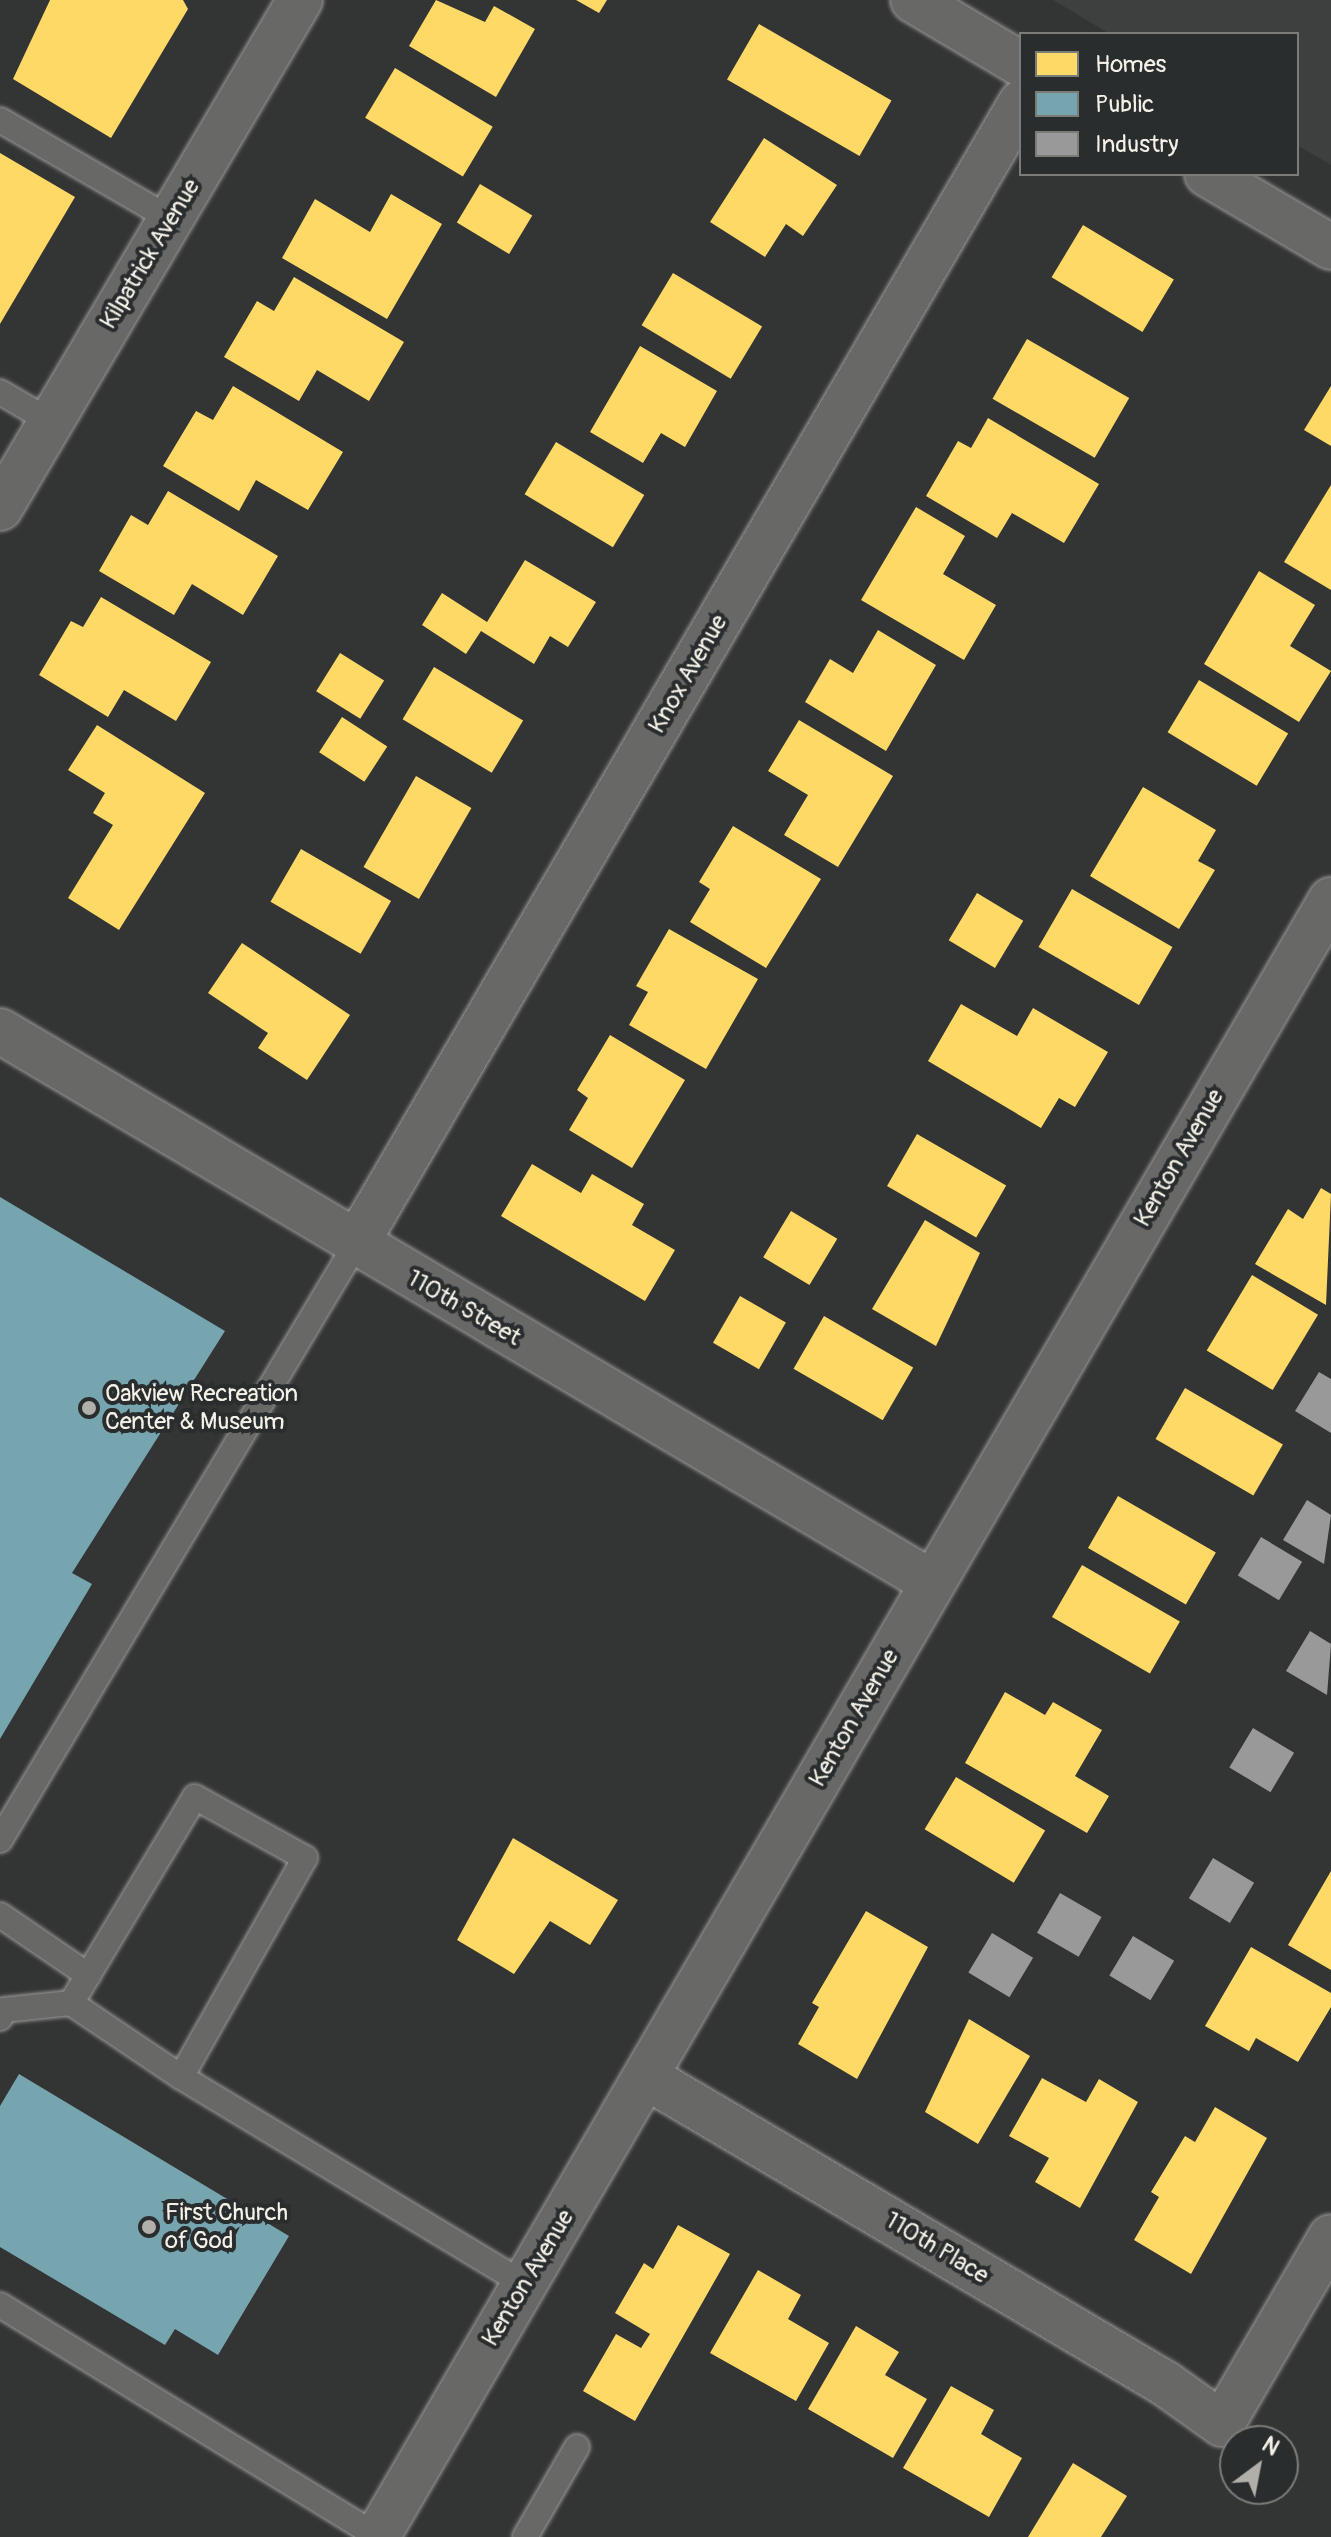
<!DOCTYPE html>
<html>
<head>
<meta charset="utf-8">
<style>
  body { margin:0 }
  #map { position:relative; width:1331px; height:2537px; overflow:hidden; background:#333434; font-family:Pangolin,sans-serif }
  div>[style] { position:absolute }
  .built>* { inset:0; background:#3e4040 }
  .homes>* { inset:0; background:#ffd966; transform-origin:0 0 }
  .public>* { inset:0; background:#76a5af }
  .industry>* { inset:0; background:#999; transform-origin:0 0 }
  .roads { filter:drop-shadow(0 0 2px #9b9b99) drop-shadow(0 0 2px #9b9b99) }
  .service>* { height:24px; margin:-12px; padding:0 12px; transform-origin:12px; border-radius:12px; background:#686866 }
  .minor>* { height:44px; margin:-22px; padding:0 22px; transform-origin:22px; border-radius:22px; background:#686866 }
  .dots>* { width:22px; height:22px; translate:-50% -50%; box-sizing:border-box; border:4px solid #2a2d2e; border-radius:50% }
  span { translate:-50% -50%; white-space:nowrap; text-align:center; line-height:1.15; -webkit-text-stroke:8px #2a2d2e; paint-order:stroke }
  .street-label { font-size:24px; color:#f4f1e8 }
  .poi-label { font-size:24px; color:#f4f1e8 }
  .left { translate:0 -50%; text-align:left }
  .legend { position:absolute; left:1019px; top:32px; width:280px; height:144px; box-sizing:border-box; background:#2a2d2e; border:2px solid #7b7b78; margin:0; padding:10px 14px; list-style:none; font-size:24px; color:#f4f1e8 }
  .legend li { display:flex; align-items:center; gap:16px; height:40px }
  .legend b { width:40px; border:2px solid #7b7b78 }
  .north { position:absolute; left:1219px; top:2425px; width:80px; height:80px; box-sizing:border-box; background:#2a2d2e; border:2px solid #7b7b78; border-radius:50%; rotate:32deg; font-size:22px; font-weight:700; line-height:32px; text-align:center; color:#f4f1e8 }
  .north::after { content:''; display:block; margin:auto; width:28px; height:36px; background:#b0afa9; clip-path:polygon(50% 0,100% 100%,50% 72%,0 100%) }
</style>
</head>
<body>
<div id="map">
  <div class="built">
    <i style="clip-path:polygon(1053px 0,1331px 0,1331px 165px,1297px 145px,1297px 34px,1110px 34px)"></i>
  </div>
  <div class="homes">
    <i style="clip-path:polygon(50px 0,183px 0,188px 9px,111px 138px,13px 79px)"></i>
    <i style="clip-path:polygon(436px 0,485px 22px,494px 6px,535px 29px,496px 97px,409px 46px)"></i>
    <i style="clip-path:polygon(576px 0,607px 0,599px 13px)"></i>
    <i style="left:759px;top:24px;width:153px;height:64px;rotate:30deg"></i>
    <i style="left:395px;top:68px;width:114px;height:58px;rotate:31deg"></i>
    <i style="clip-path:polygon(764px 138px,837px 185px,803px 236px,786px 224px,765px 257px,710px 222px)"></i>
    <i style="clip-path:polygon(0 153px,75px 197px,0 324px)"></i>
    <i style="left:480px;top:184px;width:61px;height:45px;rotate:31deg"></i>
    <i style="clip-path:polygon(391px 194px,442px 224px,387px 319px,282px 258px,315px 199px,370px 232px)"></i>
    <i style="left:1083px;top:225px;width:106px;height:61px;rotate:31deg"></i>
    <i style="left:673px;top:273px;width:104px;height:61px;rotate:31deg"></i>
    <i style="clip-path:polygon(294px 277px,404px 342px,369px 401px,317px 370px,299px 401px,224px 357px,257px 301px,274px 311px)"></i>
    <i style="left:1027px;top:339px;width:118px;height:69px;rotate:30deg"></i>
    <i style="clip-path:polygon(640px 346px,717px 391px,685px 447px,661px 433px,643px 463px,590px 432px)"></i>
    <i style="clip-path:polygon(233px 386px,343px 452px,308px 510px,256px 480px,239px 511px,163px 466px,196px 411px,213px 420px)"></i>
    <i style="clip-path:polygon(1331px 386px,1331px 446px,1304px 430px)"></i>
    <i style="clip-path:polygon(988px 418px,1099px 484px,1064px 543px,1012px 513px,997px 538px,926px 496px,958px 441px,971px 448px)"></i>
    <i style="left:556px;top:442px;width:103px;height:61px;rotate:31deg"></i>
    <i style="clip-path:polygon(1331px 485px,1331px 590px,1284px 562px)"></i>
    <i style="clip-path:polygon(168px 491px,278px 556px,243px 615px,192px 584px,174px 615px,99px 571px,131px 515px,148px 525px)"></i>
    <i style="clip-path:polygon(916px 507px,965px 536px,943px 574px,996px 605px,964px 660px,861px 600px)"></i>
    <i style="clip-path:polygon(525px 560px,596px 602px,568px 647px,550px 636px,534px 664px,481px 631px,466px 654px,422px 625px,442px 593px,487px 622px)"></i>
    <i style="clip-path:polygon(1259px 571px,1315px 605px,1290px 646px,1331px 671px,1299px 722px,1204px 664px)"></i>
    <i style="clip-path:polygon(101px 597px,211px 662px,176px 721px,124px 690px,108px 717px,39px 675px,71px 621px,83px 627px)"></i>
    <i style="clip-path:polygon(878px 630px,936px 665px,886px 751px,805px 702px,830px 659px,853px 673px)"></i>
    <i style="left:340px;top:653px;width:52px;height:45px;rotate:32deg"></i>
    <i style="left:434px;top:667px;width:104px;height:61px;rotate:31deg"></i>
    <i style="left:1199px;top:680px;width:104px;height:61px;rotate:31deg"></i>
    <i style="left:342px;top:717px;width:54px;height:42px;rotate:33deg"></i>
    <i style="clip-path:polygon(799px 720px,893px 776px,838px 867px,784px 835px,808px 795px,768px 771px)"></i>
    <i style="clip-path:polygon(97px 725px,205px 793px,119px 930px,68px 898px,113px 825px,93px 813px,105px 793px,68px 770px)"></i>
    <i style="left:416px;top:776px;width:64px;height:105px;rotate:30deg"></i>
    <i style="clip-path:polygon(1143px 787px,1216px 830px,1198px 861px,1215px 870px,1179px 929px,1090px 876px)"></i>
    <i style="clip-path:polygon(733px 826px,821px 879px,766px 968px,690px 922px,710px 889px,699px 882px)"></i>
    <i style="left:301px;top:849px;width:104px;height:61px;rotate:30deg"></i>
    <i style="left:1072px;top:889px;width:116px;height:67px;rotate:30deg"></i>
    <i style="left:977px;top:893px;width:54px;height:55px;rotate:31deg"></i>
    <i style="clip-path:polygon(669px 929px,758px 979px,706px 1069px,629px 1025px,648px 992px,636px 986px)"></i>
    <i style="clip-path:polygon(242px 943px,350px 1015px,307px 1080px,258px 1048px,268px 1033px,208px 993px)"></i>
    <i style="clip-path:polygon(961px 1004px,1017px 1036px,1033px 1008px,1108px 1052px,1075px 1107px,1059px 1098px,1041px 1128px,928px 1061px)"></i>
    <i style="clip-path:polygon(610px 1035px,685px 1080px,632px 1168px,569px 1130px,588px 1098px,577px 1090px)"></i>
    <i style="left:917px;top:1134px;width:103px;height:60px;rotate:30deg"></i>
    <i style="clip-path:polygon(532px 1164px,581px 1193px,592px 1174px,644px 1204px,632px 1225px,675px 1250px,645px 1301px,501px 1216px)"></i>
    <i style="clip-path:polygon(1321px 1188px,1331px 1194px,1326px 1305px,1255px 1264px,1288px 1209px,1303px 1219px)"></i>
    <i style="left:791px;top:1211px;width:54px;height:54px;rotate:31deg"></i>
    <i style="clip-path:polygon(925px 1220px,980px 1253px,936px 1346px,872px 1309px)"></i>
    <i style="left:1252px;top:1275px;width:77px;height:88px;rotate:31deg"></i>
    <i style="left:740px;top:1296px;width:53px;height:54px;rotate:30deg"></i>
    <i style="left:824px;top:1316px;width:103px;height:61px;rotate:30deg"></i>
    <i style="left:1185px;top:1388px;width:113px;height:59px;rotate:30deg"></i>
    <i style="left:1118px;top:1496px;width:113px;height:60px;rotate:30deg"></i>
    <i style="left:1082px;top:1565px;width:113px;height:60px;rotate:30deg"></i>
    <i style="clip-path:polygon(1005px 1692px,1045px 1715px,1053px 1702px,1102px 1730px,1075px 1776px,1109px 1796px,1087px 1833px,965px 1763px)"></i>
    <i style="left:956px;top:1777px;width:104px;height:61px;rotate:31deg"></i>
    <i style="clip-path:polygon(513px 1838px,618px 1900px,590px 1945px,550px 1921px,514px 1974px,457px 1940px)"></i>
    <i style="clip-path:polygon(1331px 1871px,1331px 1970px,1288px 1945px)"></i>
    <i style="clip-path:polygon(866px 1911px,928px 1947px,857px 2079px,798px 2044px,819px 2007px,812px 2003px)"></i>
    <i style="clip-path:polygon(1251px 1947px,1331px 1993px,1331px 2007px,1298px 2062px,1256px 2038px,1249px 2051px,1205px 2026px)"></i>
    <i style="clip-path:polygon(969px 2019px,1030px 2056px,978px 2144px,925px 2112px)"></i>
    <i style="clip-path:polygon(1042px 2078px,1086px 2102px,1099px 2079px,1138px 2102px,1080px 2208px,1035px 2182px,1049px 2158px,1009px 2136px)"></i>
    <i style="clip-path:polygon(1215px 2107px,1267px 2138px,1191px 2274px,1134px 2240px,1159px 2197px,1151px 2192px,1185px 2136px,1195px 2142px)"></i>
    <i style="clip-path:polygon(678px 2225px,730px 2254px,635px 2421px,583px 2391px,616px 2334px,641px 2348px,650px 2334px,615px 2313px,644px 2263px,653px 2269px)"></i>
    <i style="clip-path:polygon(758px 2270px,801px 2295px,788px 2319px,829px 2343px,796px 2401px,710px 2353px)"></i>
    <i style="clip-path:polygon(856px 2326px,899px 2352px,885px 2375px,927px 2399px,893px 2458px,808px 2409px)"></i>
    <i style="clip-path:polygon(951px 2386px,994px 2410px,981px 2434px,1022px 2458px,989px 2517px,903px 2468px)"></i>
    <i style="clip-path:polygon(1073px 2463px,1127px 2496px,1101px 2537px,1028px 2537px)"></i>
  </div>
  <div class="public">
    <i style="clip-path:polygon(0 1197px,225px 1331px,72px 1573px,92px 1584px,0 1739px)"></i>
    <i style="clip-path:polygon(19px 2074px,289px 2236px,218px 2355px,175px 2329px,165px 2345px,0 2247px,0 2106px)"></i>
  </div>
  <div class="industry">
    <i style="clip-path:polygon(1319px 1372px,1331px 1379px,1331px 1433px,1295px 1411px)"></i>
    <i style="clip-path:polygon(1307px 1500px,1331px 1515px,1324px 1564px,1283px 1540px)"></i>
    <i style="left:1261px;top:1537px;width:48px;height:45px;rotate:31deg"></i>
    <i style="clip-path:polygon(1310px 1631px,1331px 1644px,1327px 1695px,1286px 1671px)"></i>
    <i style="left:1253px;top:1728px;width:48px;height:46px;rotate:31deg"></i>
    <i style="left:1213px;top:1858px;width:48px;height:47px;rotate:31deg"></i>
    <i style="left:1060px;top:1893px;width:48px;height:46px;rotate:30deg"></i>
    <i style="left:992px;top:1933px;width:48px;height:46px;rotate:31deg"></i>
    <i style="left:1133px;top:1936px;width:48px;height:46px;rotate:31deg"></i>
  </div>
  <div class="roads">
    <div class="service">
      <i style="left:0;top:120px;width:198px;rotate:30.1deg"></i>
      <i style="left:0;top:392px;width:59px;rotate:30.5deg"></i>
      <i style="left:0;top:1840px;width:694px;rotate:-59.15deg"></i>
      <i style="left:0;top:1915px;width:107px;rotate:34.3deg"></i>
      <i style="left:0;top:2018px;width:9px;rotate:-63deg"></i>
      <i style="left:4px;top:2010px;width:67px;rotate:-6deg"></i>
      <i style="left:181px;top:2077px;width:252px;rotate:-60.5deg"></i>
      <i style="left:305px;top:1858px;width:126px;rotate:-151deg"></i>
      <i style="left:195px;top:1797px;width:240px;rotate:121deg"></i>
      <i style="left:71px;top:2003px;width:133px;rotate:33.9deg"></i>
      <i style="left:181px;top:2077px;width:399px;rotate:31.1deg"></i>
      <i style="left:0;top:2305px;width:444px;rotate:31.5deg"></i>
      <i style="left:525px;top:2537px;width:104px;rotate:-60deg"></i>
    </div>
    <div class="minor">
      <i style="left:913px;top:0;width:126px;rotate:30.7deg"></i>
      <i style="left:1207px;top:174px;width:144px;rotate:30.5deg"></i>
      <i style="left:0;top:508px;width:590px;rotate:-59.44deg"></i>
      <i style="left:0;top:1031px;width:1082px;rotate:30.62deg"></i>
      <i style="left:356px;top:1244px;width:1321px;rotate:-59.77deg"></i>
      <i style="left:648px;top:2078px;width:602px;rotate:30.57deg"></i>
      <i style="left:1166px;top:2384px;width:69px;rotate:35.5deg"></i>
      <i style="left:1222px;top:2424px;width:216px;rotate:-59.8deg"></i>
      <i style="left:377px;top:2537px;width:1895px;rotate:-59.77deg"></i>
    </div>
  </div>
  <div class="dots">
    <i style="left:89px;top:1408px;background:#b0afa9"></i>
    <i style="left:149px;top:2227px;background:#b0afa9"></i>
  </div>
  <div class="street-label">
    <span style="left:150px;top:254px;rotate:-59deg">Kilpatrick Avenue</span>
    <span style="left:688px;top:674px;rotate:-60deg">Knox Avenue</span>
    <span style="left:1179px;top:1158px;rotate:-60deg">Kenton Avenue</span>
    <span style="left:464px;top:1308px;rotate:30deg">110th Street</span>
    <span style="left:854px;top:1718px;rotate:-60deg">Kenton Avenue</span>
    <span style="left:937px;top:2248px;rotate:31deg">110th Place</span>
    <span style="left:528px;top:2278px;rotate:-59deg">Kenton Avenue</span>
  </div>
  <div class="poi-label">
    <span class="left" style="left:105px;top:1408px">Oakview Recreation<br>Center &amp; Museum</span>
    <span class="left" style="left:165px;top:2227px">First Church<br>of God</span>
  </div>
  <ul class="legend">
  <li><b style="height:22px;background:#ffd966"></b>Homes</li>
  <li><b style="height:22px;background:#76a5af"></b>Public</li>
  <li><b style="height:22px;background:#999"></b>Industry</li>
  </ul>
  <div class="north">N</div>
</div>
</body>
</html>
